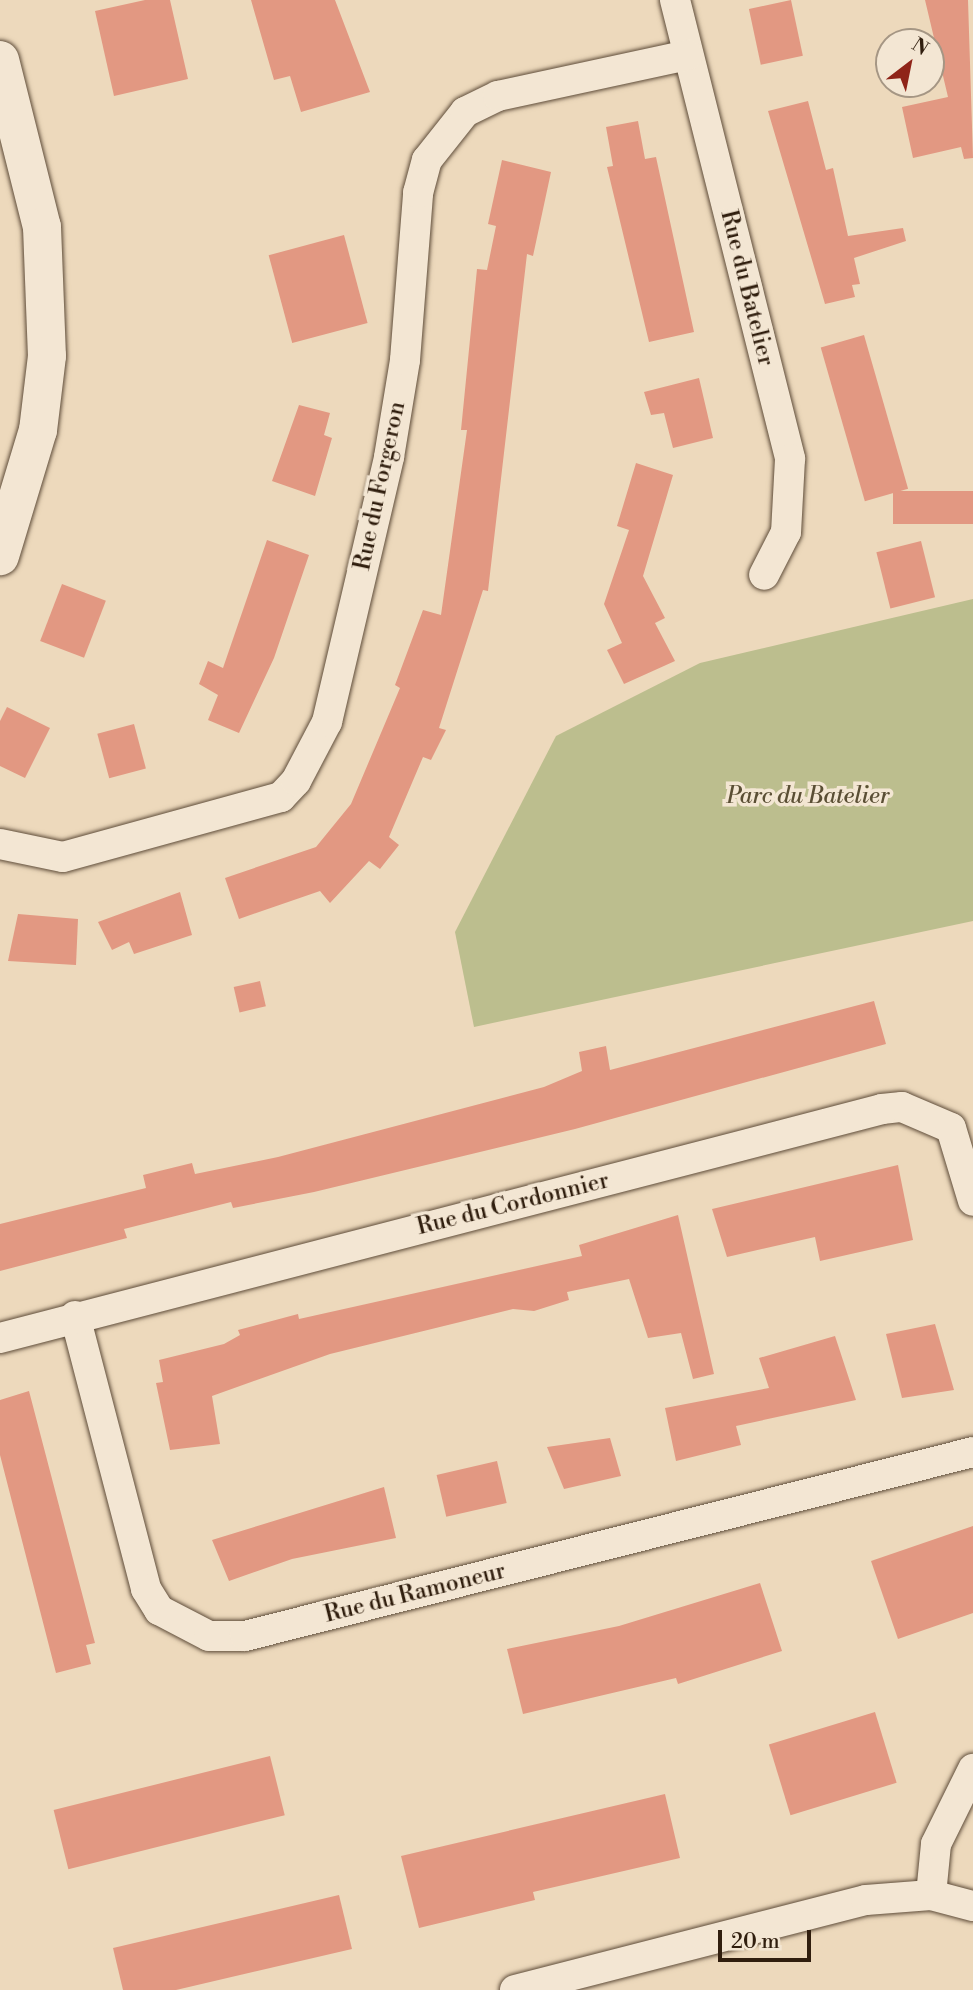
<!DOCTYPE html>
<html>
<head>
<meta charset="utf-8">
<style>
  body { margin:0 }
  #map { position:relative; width:973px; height:1990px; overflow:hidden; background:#edd9bc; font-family:"Libre Bodoni",serif }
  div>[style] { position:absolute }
  .green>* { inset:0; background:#bcbe8e }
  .building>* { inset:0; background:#e29882; transform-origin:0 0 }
  .roads { filter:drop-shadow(0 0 2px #5f4d3a) drop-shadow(0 0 2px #5f4d3a) }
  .street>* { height:30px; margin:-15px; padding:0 15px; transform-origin:15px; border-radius:15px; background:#f3e6d3 }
  .secondary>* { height:38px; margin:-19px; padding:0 19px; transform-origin:19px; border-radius:19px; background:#f3e6d3 }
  span { translate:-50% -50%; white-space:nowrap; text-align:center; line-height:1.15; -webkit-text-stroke:7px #f3e6d3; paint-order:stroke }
  .street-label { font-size:23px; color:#301e0e }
  .park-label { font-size:23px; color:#5a4e34; font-style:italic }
  .north { position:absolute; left:875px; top:28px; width:70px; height:70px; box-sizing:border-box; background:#f3e6d3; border:2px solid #a59684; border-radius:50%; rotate:32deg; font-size:19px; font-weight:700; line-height:28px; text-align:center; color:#301e0e }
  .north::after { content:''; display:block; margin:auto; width:24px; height:32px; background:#8f2418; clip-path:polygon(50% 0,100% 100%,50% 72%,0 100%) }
  .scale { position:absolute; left:718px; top:1930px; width:93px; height:32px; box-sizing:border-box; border:4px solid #301e0e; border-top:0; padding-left:9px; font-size:21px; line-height:24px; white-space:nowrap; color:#301e0e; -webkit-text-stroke:5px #f3e6d3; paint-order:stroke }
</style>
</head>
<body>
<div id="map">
  <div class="green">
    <i style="clip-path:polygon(973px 599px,973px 921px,474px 1027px,455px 932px,556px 736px,700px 663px)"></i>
  </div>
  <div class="building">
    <i style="clip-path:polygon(145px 0,170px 0,188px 79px,114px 96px,95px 11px)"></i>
    <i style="clip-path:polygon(251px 0,335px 0,370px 92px,301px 112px,290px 76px,274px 80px)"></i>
    <i style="left:791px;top:0;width:57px;height:43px;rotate:78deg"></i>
    <i style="clip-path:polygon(925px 0,968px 0,973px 158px,964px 159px,961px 147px,913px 158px,902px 107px,948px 97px)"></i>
    <i style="clip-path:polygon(808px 101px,826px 170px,833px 168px,848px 236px,903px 228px,906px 241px,854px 258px,860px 284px,852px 285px,855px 297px,825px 304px,768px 111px)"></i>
    <i style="clip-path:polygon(638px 121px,645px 159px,656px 157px,694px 332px,649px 342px,607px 167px,613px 166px,606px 127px)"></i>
    <i style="clip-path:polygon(502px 160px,551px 172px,533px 256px,527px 254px,488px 591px,483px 590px,439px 728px,446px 730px,431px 760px,423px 757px,389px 837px,399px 845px,380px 869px,369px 861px,330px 903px,320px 891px,239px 919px,225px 878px,316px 847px,351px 804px,400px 688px,395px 685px,423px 610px,441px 615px,467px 430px,461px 430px,477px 269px,487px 270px,496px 226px,488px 224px)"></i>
    <i style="left:344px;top:235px;width:91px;height:78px;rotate:75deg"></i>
    <i style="left:864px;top:335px;width:160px;height:45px;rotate:74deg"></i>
    <i style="clip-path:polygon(699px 378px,713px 438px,673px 448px,664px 413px,651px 415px,644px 392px)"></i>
    <i style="clip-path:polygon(299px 405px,330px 413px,324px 435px,332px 438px,315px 496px,272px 481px)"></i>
    <i style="clip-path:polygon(636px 463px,673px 475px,643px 576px,665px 618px,655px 623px,675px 661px,624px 684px,607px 650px,622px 643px,604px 604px,629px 530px,617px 526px)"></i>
    <i style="left:973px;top:491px;width:33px;height:80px;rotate:90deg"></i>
    <i style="clip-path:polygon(267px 540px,309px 555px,274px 658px,239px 733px,208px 720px,218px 695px,199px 684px,208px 661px,223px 668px)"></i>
    <i style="left:921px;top:541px;width:58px;height:46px;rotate:76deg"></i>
    <i style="left:62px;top:584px;width:47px;height:61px;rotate:21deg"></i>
    <i style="clip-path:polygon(7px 707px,50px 728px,25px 778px,0 766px,0 721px)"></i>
    <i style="left:134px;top:724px;width:46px;height:38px;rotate:75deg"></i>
    <i style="clip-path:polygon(180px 892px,192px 935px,134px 954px,129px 942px,112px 950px,98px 922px)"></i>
    <i style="clip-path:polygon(18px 914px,78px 919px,76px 965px,8px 961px)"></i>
    <i style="left:260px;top:981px;width:26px;height:27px;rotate:77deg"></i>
    <i style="clip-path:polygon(874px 1001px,886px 1044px,575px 1129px,314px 1192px,233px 1208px,231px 1202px,124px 1229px,127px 1238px,0 1271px,0 1224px,146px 1188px,143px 1175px,192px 1163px,195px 1174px,278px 1157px,544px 1087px,582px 1071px,579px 1052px,606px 1046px,610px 1070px)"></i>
    <i style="clip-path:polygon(898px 1165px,913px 1240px,820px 1261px,815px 1237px,727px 1257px,712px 1209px)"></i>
    <i style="clip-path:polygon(678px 1215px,714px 1374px,693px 1379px,681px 1333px,648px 1338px,629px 1279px,567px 1292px,569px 1300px,534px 1311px,513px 1309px,330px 1354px,212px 1396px,220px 1444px,170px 1450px,156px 1383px,163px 1382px,159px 1360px,224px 1344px,240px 1335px,238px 1330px,298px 1314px,299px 1319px,582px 1256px,579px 1245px)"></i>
    <i style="clip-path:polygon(935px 1324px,954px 1390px,902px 1398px,886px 1334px)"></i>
    <i style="clip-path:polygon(835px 1336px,856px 1400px,736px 1426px,741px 1445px,676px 1461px,665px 1408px,769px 1388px,759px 1358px)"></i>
    <i style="clip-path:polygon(29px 1391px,95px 1643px,86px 1645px,91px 1664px,56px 1673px,0 1455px,0 1400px)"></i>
    <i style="clip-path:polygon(610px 1438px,621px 1476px,564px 1489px,547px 1447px)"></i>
    <i style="left:497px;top:1461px;width:43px;height:62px;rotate:77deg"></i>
    <i style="clip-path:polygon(384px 1487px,396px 1538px,292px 1559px,229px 1581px,212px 1540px)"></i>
    <i style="clip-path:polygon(973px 1526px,973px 1613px,898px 1639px,871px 1561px)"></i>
    <i style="clip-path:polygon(760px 1583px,782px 1651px,678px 1684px,676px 1678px,523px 1714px,507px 1649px,619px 1626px)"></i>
    <i style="left:875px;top:1712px;width:74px;height:111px;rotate:73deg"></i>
    <i style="left:270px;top:1756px;width:61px;height:223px;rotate:76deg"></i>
    <i style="clip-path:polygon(665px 1794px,680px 1858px,533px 1892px,535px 1900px,419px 1928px,401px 1856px)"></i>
    <i style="clip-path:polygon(339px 1895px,352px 1949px,176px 1990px,123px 1990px,113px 1948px)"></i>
  </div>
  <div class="roads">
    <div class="street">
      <i style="left:675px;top:0;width:473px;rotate:75.9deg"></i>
      <i style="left:790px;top:459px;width:73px;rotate:93.1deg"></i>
      <i style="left:786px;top:532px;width:48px;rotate:117.1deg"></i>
      <i style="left:0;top:844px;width:64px;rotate:11.7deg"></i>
      <i style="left:63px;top:857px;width:226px;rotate:-15.4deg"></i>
      <i style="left:281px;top:797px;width:22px;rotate:-47deg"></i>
      <i style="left:296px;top:781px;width:67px;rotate:-62.3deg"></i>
      <i style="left:327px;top:722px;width:272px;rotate:-76.8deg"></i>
      <i style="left:389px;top:457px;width:98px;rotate:-80.6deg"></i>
      <i style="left:405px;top:360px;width:168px;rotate:-85.5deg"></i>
      <i style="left:418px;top:193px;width:34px;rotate:-75deg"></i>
      <i style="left:427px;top:160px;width:61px;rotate:-51.6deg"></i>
      <i style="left:465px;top:112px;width:37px;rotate:-26deg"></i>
      <i style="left:498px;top:96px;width:194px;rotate:-12.2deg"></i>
      <i style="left:75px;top:1316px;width:282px;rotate:75.4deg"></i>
      <i style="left:146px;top:1589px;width:25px;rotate:58deg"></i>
      <i style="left:159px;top:1610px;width:56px;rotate:27.5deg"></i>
      <i style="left:209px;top:1636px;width:36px"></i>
      <i style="left:245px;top:1636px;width:751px;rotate:-14.18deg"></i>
      <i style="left:0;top:1338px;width:911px;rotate:-14.55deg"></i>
      <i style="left:882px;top:1109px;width:20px;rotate:-6deg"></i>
      <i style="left:902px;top:1107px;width:53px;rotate:23.2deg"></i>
      <i style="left:951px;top:1128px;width:76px;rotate:73.2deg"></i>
      <i style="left:931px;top:1895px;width:51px;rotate:-84.4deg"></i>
      <i style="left:936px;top:1844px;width:84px;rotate:-63.7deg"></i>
      <i style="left:515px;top:1990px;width:362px;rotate:-14.4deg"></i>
      <i style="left:866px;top:1900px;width:65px;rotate:-4.4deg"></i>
      <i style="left:931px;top:1895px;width:43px;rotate:14.7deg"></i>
    </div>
    <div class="secondary">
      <i style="left:0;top:60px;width:172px;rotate:75.9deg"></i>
      <i style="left:42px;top:227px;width:129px;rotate:87.8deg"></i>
      <i style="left:47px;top:356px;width:75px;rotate:96.9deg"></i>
      <i style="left:38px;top:430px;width:132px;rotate:106.8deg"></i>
    </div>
  </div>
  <div class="street-label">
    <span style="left:747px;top:288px;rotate:76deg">Rue du Batelier</span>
    <span style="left:380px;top:486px;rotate:-78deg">Rue du Forgeron</span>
    <span style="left:513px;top:1204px;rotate:-14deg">Rue du Cordonnier</span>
    <span style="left:415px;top:1593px;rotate:-14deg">Rue du Ramoneur</span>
  </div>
  <div class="park-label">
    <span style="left:808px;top:796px">Parc du Batelier</span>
  </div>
  <div class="north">N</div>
  <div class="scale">20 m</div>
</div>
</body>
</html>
